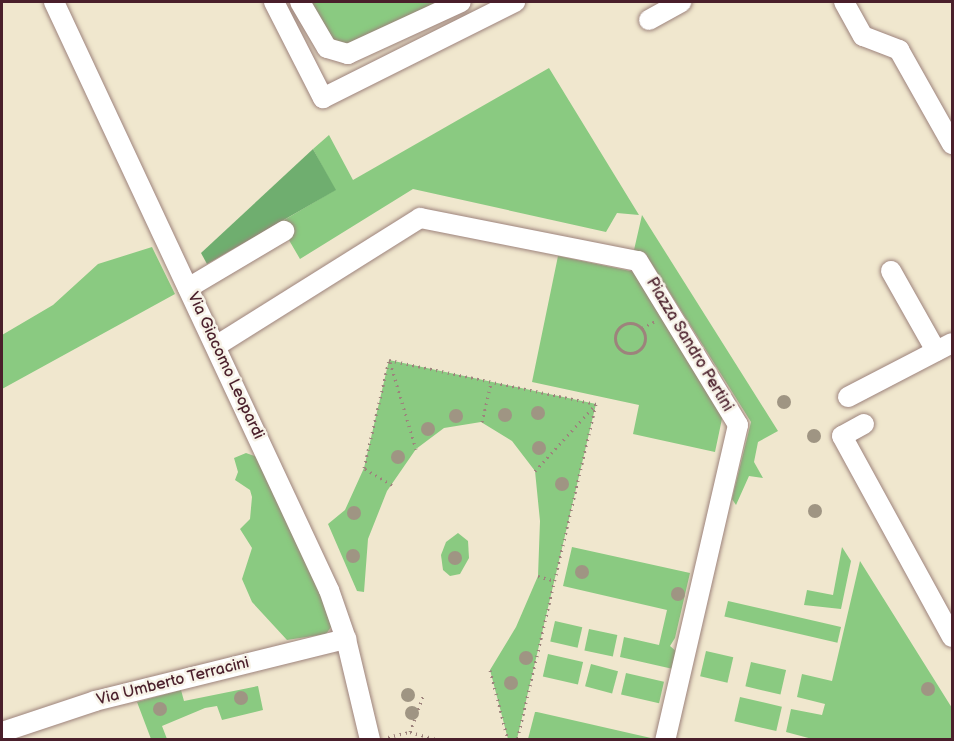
<!DOCTYPE html>
<html>
<head>
<meta charset="utf-8">
<style>
  body { margin:0 }
  #map { position:relative; width:954px; height:741px; overflow:hidden; background:#f0e7ce; font-family:"Balsamiq Sans",sans-serif }
  div>[style] { position:absolute }
  .green>* { inset:0; background:#8aca81; transform-origin:0 0 }
  .forest>* { inset:0; background:#6fae6f }
  .path>* { height:3px; margin-top:-1.5px; transform-origin:0; background:repeating-linear-gradient(90deg,#9d837c 0 1.5px,transparent 0 6px) }
  .path>.ring { margin:-1.5px; padding:0; box-sizing:content-box; background:none; border:3px solid #9d837c; border-radius:50% }
  .roads { filter:drop-shadow(0 0 2px #9d837c) drop-shadow(0 0 2px #9d837c) }
  .minor>* { height:20px; margin:-10px; padding:0 10px; transform-origin:10px; border-radius:10px; background:#fff }
  .trees>* { width:14px; height:14px; margin:-7px; border-radius:50%; background:#9f9583 }
  span { translate:-50% -50%; white-space:nowrap; text-align:center; line-height:1.15; -webkit-text-stroke:5px #f7f3e8; paint-order:stroke }
  .street-label { font-size:16px; color:#4a1f2b }
  .frame { position:absolute; inset:0; border:3px solid #4a1f2b; pointer-events:none }
</style>
</head>
<body>
<div id="map">
  <div class="green">
    <i style="clip-path:polygon(309px 2px,445px 2px,355px 46px,333px 42px)"></i>
    <i style="clip-path:polygon(549px 68px,639px 215px,617px 213px,606px 232px,413px 189px,300px 259px,279px 223px,335px 190px,313px 149px,329px 135px,353px 180px)"></i>
    <i style="clip-path:polygon(642px 215px,778px 431px,758px 442px,754px 462px,763px 478px,749px 476px,736px 505px,732px 499px,751px 422px,645px 253px,634px 250px)"></i>
    <i style="clip-path:polygon(152px 247px,175px 294px,2px 389px,2px 335px,53px 305px,98px 264px)"></i>
    <i style="clip-path:polygon(558px 256px,635px 272px,723px 414px,715px 452px,633px 434px,639px 405px,532px 382px)"></i>
    <i style="clip-path:polygon(389px 360px,596px 404px,517px 739px,508px 739px,490px 670px,516px 627px,538px 576px,540px 521px,535px 471px,512px 441px,481px 422px,444px 428px,416px 449px,387px 491px,368px 539px,364px 592px,357px 591px,328px 524px,345px 510px,364px 468px)"></i>
    <i style="clip-path:polygon(246px 453px,263px 459px,334px 623px,326px 634px,287px 640px,252px 602px,242px 579px,252px 548px,240px 529px,250px 519px,252px 497px,250px 490px,235px 480px,238px 472px,234px 458px)"></i>
    <i style="clip-path:polygon(458px 533px,468px 541px,469px 558px,460px 574px,450px 576px,443px 570px,441px 555px,446px 542px)"></i>
    <i style="clip-path:polygon(572px 547px,690px 573px,675px 638px,670px 646px,677px 652px,673px 669px,620px 657px,624px 637px,659px 645px,667px 610px,563px 586px)"></i>
    <i style="clip-path:polygon(842px 547px,851px 561px,841px 609px,804px 605px,807px 590px,833px 595px)"></i>
    <i style="clip-path:polygon(860px 561px,952px 708px,952px 739px,816px 740px,786px 732px,791px 709px,822px 715px,825px 704px,797px 697px,802px 674px,832px 681px)"></i>
    <i style="left:728px;top:601px;width:116px;height:16px;rotate:13deg"></i>
    <i style="left:555px;top:621px;width:28px;height:21px;rotate:13deg"></i>
    <i style="left:589px;top:629px;width:29px;height:22px;rotate:12deg"></i>
    <i style="left:706px;top:651px;width:28px;height:26px;rotate:13deg"></i>
    <i style="left:548px;top:654px;width:36px;height:23px;rotate:13deg"></i>
    <i style="left:751px;top:662px;width:36px;height:25px;rotate:13deg"></i>
    <i style="left:591px;top:664px;width:28px;height:23px;rotate:15deg"></i>
    <i style="left:626px;top:673px;width:39px;height:22px;rotate:13deg"></i>
    <i style="clip-path:polygon(258px 686px,263px 710px,222px 720px,217px 706px,205px 708px,162px 726px,167px 739px,151px 739px,137px 702px,181px 690px,184px 701px)"></i>
    <i style="left:740px;top:697px;width:43px;height:25px;rotate:13deg"></i>
    <i style="clip-path:polygon(535px 712px,537px 712px,651px 738px,528px 739px)"></i>
  </div>
  <div class="forest">
    <i style="clip-path:polygon(313px 149px,336px 190px,207px 264px,201px 253px)"></i>
  </div>
  <div class="path">
    <i class="ring" style="left:615px;top:323px;width:27px;height:27px"></i>
    <i style="left:642px;top:328px;width:15px;rotate:-28deg"></i>
    <i style="left:390px;top:362px;width:91px;rotate:73.4deg"></i>
    <i style="left:482px;top:422px;width:40px;rotate:-77deg"></i>
    <i style="left:535px;top:471px;width:89px;rotate:-47.7deg"></i>
    <i style="left:392px;top:485px;width:33px;rotate:-149deg"></i>
    <i style="left:364px;top:468px;width:111px;rotate:-77deg"></i>
    <i style="left:389px;top:360px;width:212px;rotate:12deg"></i>
    <i style="left:596px;top:404px;width:345px;rotate:103.2deg"></i>
    <i style="left:538px;top:576px;width:18px;rotate:16deg"></i>
    <i style="left:490px;top:670px;width:72px;rotate:75.6deg"></i>
    <i style="left:410px;top:732px;width:38px;rotate:-70deg"></i>
    <i style="left:388px;top:737px;width:23px;rotate:-13deg"></i>
    <i style="left:410px;top:732px;width:31px;rotate:15deg"></i>
  </div>
  <div class="roads">
    <div class="minor">
      <i style="left:54px;top:2px;width:649px;rotate:64.94deg"></i>
      <i style="left:329px;top:590px;width:52px;rotate:70.9deg"></i>
      <i style="left:346px;top:639px;width:104px;rotate:76.6deg"></i>
      <i style="left:274px;top:2px;width:108px;rotate:63deg"></i>
      <i style="left:323px;top:98px;width:215px;rotate:-26.6deg"></i>
      <i style="left:300px;top:2px;width:53px;rotate:59.6deg"></i>
      <i style="left:327px;top:48px;width:22px;rotate:16deg"></i>
      <i style="left:348px;top:54px;width:124px;rotate:-24.7deg"></i>
      <i style="left:844px;top:2px;width:39px;rotate:61deg"></i>
      <i style="left:863px;top:36px;width:39px;rotate:21deg"></i>
      <i style="left:899px;top:50px;width:108px;rotate:60.6deg"></i>
      <i style="left:649px;top:20px;width:37px;rotate:-29deg"></i>
      <i style="left:891px;top:271px;width:92px;rotate:60.6deg"></i>
      <i style="left:188px;top:288px;width:112px;rotate:-30.7deg"></i>
      <i style="left:216px;top:346px;width:241px;rotate:-32.1deg"></i>
      <i style="left:420px;top:218px;width:222px;rotate:11.2deg"></i>
      <i style="left:638px;top:261px;width:192px;rotate:58.6deg"></i>
      <i style="left:738px;top:425px;width:323px;rotate:103deg"></i>
      <i style="left:848px;top:397px;width:117px;rotate:-27.4deg"></i>
      <i style="left:864px;top:424px;width:25px;rotate:151deg"></i>
      <i style="left:842px;top:436px;width:229px;rotate:61.3deg"></i>
      <i style="left:2px;top:732px;width:98px;rotate:-18.4deg"></i>
      <i style="left:95px;top:701px;width:259px;rotate:-13.9deg"></i>
    </div>
  </div>
  <div class="trees">
    <i style="left:784px;top:402px"></i>
    <i style="left:538px;top:413px"></i>
    <i style="left:505px;top:415px"></i>
    <i style="left:456px;top:416px"></i>
    <i style="left:428px;top:429px"></i>
    <i style="left:814px;top:436px"></i>
    <i style="left:539px;top:448px"></i>
    <i style="left:398px;top:457px"></i>
    <i style="left:562px;top:484px"></i>
    <i style="left:815px;top:511px"></i>
    <i style="left:354px;top:513px"></i>
    <i style="left:353px;top:556px"></i>
    <i style="left:455px;top:558px"></i>
    <i style="left:582px;top:572px"></i>
    <i style="left:678px;top:594px"></i>
    <i style="left:526px;top:658px"></i>
    <i style="left:511px;top:683px"></i>
    <i style="left:928px;top:689px"></i>
    <i style="left:408px;top:695px"></i>
    <i style="left:241px;top:698px"></i>
    <i style="left:160px;top:709px"></i>
    <i style="left:412px;top:713px"></i>
  </div>
  <div class="street-label">
    <span style="left:689px;top:345px;rotate:59deg">Piazza Sandro Pertini</span>
    <span style="left:225px;top:366px;rotate:65deg">Via Giacomo Leopardi</span>
    <span style="left:173px;top:682px;rotate:-14deg">Via Umberto Terracini</span>
  </div>
  <div class="frame"></div>
</div>
</body>
</html>
